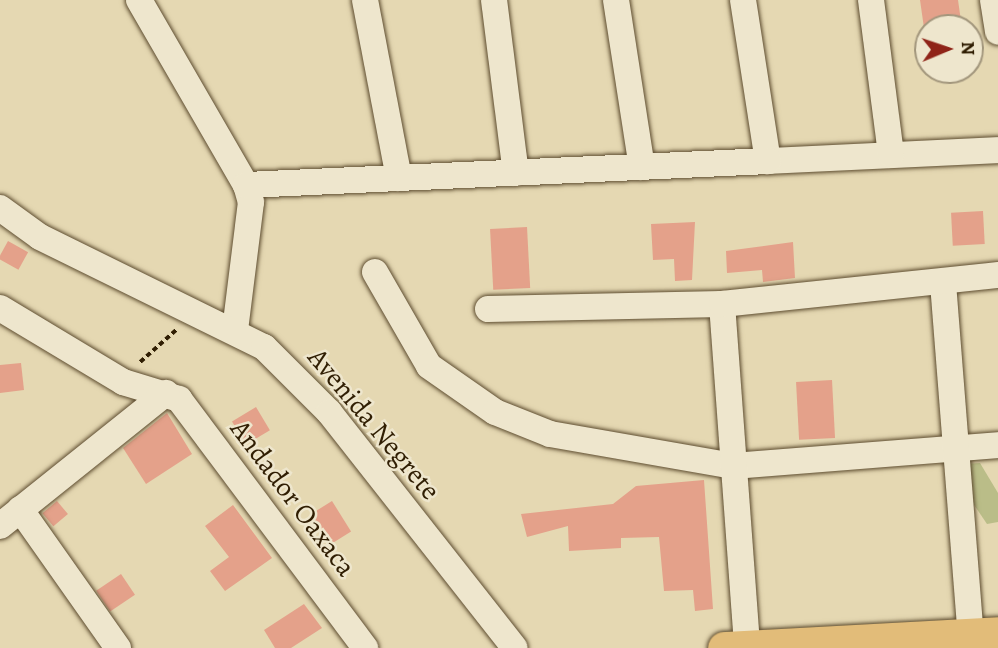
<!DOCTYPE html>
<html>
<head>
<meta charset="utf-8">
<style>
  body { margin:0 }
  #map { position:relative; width:998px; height:648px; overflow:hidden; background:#e5d8b2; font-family:Alegreya,serif }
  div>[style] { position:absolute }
  .green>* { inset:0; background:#babd88 }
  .building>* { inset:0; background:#e4a18a; transform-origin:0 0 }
  .path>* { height:3.5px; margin-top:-1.75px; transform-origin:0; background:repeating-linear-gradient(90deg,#301e03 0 5px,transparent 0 8.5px) }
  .roads { filter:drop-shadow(0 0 2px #5d4c2f) drop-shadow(0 0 2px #5d4c2f) }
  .minor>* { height:26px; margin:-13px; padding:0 13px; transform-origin:13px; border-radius:13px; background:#eee6cd }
  .major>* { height:33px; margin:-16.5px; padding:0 16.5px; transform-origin:16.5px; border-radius:16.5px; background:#e2bc79 }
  span { translate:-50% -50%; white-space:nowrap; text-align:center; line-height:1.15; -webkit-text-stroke:5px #eee6cd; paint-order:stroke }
  .street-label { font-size:28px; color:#301e03 }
  .north { position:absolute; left:914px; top:14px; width:70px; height:70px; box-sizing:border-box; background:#eee6cd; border:2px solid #a2967c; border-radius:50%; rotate:88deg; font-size:19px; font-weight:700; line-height:28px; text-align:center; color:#301e03 }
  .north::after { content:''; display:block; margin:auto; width:24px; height:32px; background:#8f2418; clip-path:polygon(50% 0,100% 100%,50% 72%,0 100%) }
</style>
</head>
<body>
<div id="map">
  <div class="green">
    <i style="clip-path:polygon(980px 463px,998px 493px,998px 522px,987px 524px,960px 484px,964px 464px)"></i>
  </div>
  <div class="building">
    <i style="clip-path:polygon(920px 0,958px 0,962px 28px,924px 28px)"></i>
    <i style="left:983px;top:211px;width:33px;height:32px;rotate:87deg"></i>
    <i style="clip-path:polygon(695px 222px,692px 280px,675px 281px,674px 259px,653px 260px,651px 224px)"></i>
    <i style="left:527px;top:227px;width:61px;height:37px;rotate:87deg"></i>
    <i style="left:8px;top:241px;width:23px;height:20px;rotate:29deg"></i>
    <i style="clip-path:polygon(793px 242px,795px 278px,763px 282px,762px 270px,727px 273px,726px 251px)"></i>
    <i style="clip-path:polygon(21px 363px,24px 390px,0 393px,0 365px)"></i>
    <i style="left:832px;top:380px;width:58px;height:36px;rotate:87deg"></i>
    <i style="left:256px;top:407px;width:27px;height:28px;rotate:59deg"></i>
    <i style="clip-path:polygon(167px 413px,192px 454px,146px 484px,123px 448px)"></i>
    <i style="clip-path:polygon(704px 480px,713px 609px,695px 611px,693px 590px,664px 591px,659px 537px,621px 538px,621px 548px,569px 551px,568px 526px,527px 537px,521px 514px,613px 504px,636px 486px)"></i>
    <i style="left:57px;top:501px;width:17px;height:19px;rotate:50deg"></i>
    <i style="left:332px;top:501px;width:36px;height:25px;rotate:58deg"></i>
    <i style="clip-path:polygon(233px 505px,272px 558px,225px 591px,210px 571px,229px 557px,205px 526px)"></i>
    <i style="left:121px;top:574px;width:25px;height:30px;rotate:56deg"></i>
    <i style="clip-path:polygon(304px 604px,322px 628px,291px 648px,275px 648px,264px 630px)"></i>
  </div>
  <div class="path">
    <i style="left:140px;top:362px;width:48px;rotate:-41.6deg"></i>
  </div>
  <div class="roads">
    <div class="minor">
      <i style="left:139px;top:0;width:214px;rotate:60deg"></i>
      <i style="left:246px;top:185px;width:18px;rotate:74deg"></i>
      <i style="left:251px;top:202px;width:129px;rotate:97.1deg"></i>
      <i style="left:365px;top:0;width:181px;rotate:79.2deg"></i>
      <i style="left:494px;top:0;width:174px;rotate:82.8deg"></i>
      <i style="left:616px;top:0;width:169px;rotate:81.2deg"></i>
      <i style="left:743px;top:0;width:163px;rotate:81.2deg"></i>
      <i style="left:768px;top:161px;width:230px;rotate:-2.7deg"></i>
      <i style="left:871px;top:0;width:156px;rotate:82.6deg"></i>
      <i style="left:993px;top:0;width:32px;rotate:81deg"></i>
      <i style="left:246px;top:185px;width:523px;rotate:-2.63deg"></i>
      <i style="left:0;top:208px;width:49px;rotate:35.9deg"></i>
      <i style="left:40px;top:237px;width:250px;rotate:26.2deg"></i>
      <i style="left:264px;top:347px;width:92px;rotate:45deg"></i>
      <i style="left:329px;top:412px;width:300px;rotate:51.8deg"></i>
      <i style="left:375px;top:272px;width:108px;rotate:60.1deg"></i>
      <i style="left:429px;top:366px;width:80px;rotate:34.9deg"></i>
      <i style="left:495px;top:412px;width:59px;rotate:21.8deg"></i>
      <i style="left:550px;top:434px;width:186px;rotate:9.9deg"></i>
      <i style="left:733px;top:466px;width:266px;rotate:-4.5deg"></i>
      <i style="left:943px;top:283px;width:353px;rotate:85.5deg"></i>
      <i style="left:722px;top:304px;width:343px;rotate:85.8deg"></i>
      <i style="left:0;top:308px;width:144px;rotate:31deg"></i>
      <i style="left:123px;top:382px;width:59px;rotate:16.9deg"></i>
      <i style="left:179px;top:399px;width:311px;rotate:53.2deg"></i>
      <i style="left:488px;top:309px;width:234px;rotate:-1.2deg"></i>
      <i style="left:722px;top:304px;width:278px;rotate:-6deg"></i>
      <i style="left:20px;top:509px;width:170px;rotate:54.8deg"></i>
      <i style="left:0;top:526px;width:213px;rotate:-38.7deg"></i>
    </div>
    <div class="major">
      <i style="left:724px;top:648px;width:274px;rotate:-3.1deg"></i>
    </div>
  </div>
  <div class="street-label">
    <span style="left:374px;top:424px;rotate:50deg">Avenida Negrete</span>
    <span style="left:293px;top:498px;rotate:53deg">Andador Oaxaca</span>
  </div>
  <div class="north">N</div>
</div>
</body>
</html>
